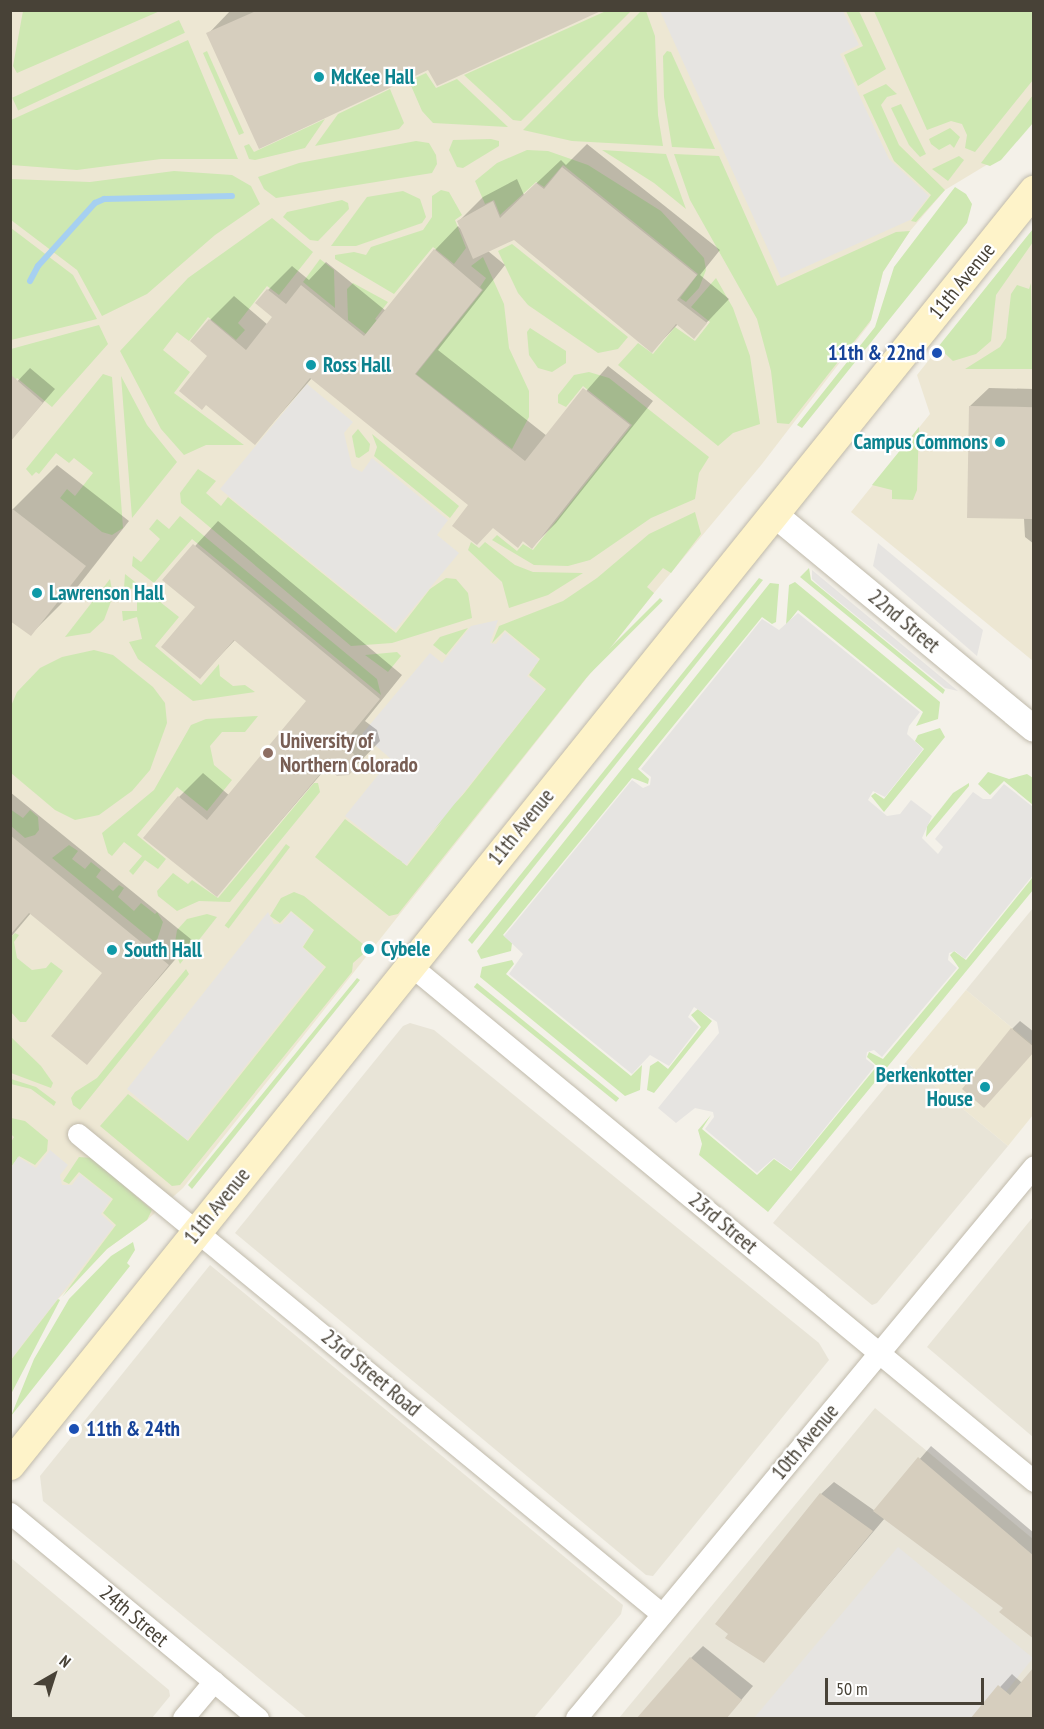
<!DOCTYPE html>
<html>
<head>
<meta charset="utf-8">
<style>
  body { margin:0 }
  #map { position:relative; width:1044px; height:1729px; overflow:hidden; background:#f4f1e9; font-family:"PT Sans Narrow",sans-serif }
  div>[style] { position:absolute }
  .residential>* { inset:0; background:#e8e4d7 }
  .education>* { inset:0; background:#ede7d3 }
  .green>* { inset:0; background:#cee8b2; transform-origin:0 0 }
  .parking>* { inset:0; background:#e6e4e1 }
  .shadow>* { inset:0; background:#0003 }
  .stream>* { height:6px; margin:-3px; padding:0 3px; transform-origin:3px; border-radius:3px; background:#a6d0f1 }
  .building>* { inset:0; background:#d6cebe; transform-origin:0 0 }
  .roads { filter:drop-shadow(0 0 2px #c0baab) drop-shadow(0 0 2px #c0baab) }
  .minor>* { height:21px; margin:-10.5px; padding:0 10.5px; transform-origin:10.5px; border-radius:10.5px; background:#fff }
  .tertiary>* { height:26px; margin:-13px; padding:0 13px; transform-origin:13px; border-radius:13px; background:#fff }
  .secondary>* { height:30px; margin:-15px; padding:0 15px; transform-origin:15px; border-radius:15px; background:#fef3c9 }
  .dots>* { width:16px; height:16px; translate:-50% -50%; box-sizing:border-box; border:3px solid #fff; border-radius:50% }
  span { translate:-50% -50%; white-space:nowrap; text-align:center; line-height:1.15; -webkit-text-stroke:4.5px #fff; paint-order:stroke }
  .culture-label { font-size:21px; color:#0d838f; font-weight:700 }
  .left { translate:0 -50%; text-align:left }
  .right { translate:-100% -50%; text-align:right }
  .street-label { font-size:21px; color:#484237 }
  .transit-label { font-size:21px; color:#164399; font-weight:700 }
  .education-label { font-size:21px; color:#785e54; font-weight:700 }
  .frame { position:absolute; inset:0; border:12px solid #484237; pointer-events:none }
  .north { position:absolute; left:24px; top:1645px; width:60px; height:60px; -webkit-text-stroke:4px #fff; paint-order:stroke; rotate:39deg; font-size:16px; font-weight:700; line-height:24px; text-align:center; color:#484237 }
  .north::after { content:''; display:block; margin:auto; width:21px; height:27px; background:#484237; clip-path:polygon(50% 0,100% 100%,50% 72%,0 100%) }
  .scale { position:absolute; left:825px; top:1678px; width:159px; height:27px; box-sizing:border-box; border:3px solid #484237; border-top:0; padding-left:8px; font-size:18px; line-height:21px; white-space:nowrap; color:#484237; -webkit-text-stroke:4px #fff; paint-order:stroke }
</style>
</head>
<body>
<div id="map">
  <div class="residential">
    <i style="clip-path:polygon(1033px 908px,1034px 1045px,1033px 1045px,966px 990px)"></i>
    <i style="clip-path:polygon(410px 1023px,434px 1030px,819px 1343px,829px 1360px,653px 1576px,646px 1575px,235px 1233px,403px 1026px)"></i>
    <i style="clip-path:polygon(906px 1062px,1008px 1146px,877px 1303px,872px 1305px,773px 1223px)"></i>
    <i style="clip-path:polygon(1033px 1217px,1033px 1437px,927px 1347px)"></i>
    <i style="clip-path:polygon(210px 1265px,623px 1605px,621px 1614px,534px 1718px,307px 1718px,43px 1501px,40px 1476px)"></i>
    <i style="clip-path:polygon(875px 1408px,1033px 1539px,1033px 1718px,619px 1718px)"></i>
    <i style="clip-path:polygon(11px 1558px,169px 1690px,170px 1696px,152px 1718px,11px 1718px)"></i>
  </div>
  <div class="education">
    <i style="clip-path:polygon(11px 11px,1033px 11px,1033px 118px,998px 158px,945px 190px,910px 231px,883px 272px,870px 323px,762px 464px,654px 593px,183px 1188px,147px 1220px,107px 1249px,58px 1299px,11px 1394px)"></i>
    <i style="clip-path:polygon(1033px 229px,1033px 661px,851px 512px,930px 414px,917px 375px)"></i>
    <i style="clip-path:polygon(966px 990px,1033px 1045px,1033px 1115px,1008px 1146px,906px 1062px)"></i>
  </div>
  <div class="green">
    <i style="clip-path:polygon(23px 11px,23px 10px,160px 11px,17px 73px,13px 66px)"></i>
    <i style="clip-path:polygon(606px 11px,631px 11px,521px 121px,513px 120px,464px 75px)"></i>
    <i style="clip-path:polygon(641px 11px,646px 11px,655px 36px,658px 115px,663px 146px,572px 141px,523px 130px)"></i>
    <i style="clip-path:polygon(846px 11px,859px 11px,886px 69px,858px 86px,844px 55px,863px 46px)"></i>
    <i style="clip-path:polygon(874px 11px,1033px 11px,1033px 80px,975px 152px,965px 148px,967px 135px,962px 124px,951px 121px,927px 130px)"></i>
    <i style="left:179px;top:20px;width:14px;height:184px;rotate:65deg"></i>
    <i style="clip-path:polygon(188px 40px,238px 159px,161px 159px,77px 170px,11px 165px,11px 120px)"></i>
    <i style="clip-path:polygon(207px 51px,244px 133px,239px 135px,203px 53px)"></i>
    <i style="clip-path:polygon(667px 51px,671px 52px,715px 149px,672px 147px,664px 97px,663px 56px)"></i>
    <i style="clip-path:polygon(426px 73px,436px 88px,457px 79px,508px 127px,433px 123px,422px 111px,409px 81px)"></i>
    <i style="clip-path:polygon(886px 84px,897px 94px,887px 97px,881px 105px,899px 145px,945px 190px,916px 222px,911px 221px,931px 195px,894px 161px,863px 95px)"></i>
    <i style="clip-path:polygon(390px 89px,404px 123px,399px 129px,315px 146px,338px 114px)"></i>
    <i style="clip-path:polygon(1033px 95px,1033px 123px,1001px 160px,990px 166px,981px 163px)"></i>
    <i style="clip-path:polygon(901px 104px,926px 154px,920px 157px,909px 145px,891px 108px)"></i>
    <i style="clip-path:polygon(325px 119px,305px 148px,255px 160px,249px 159px,244px 146px,249px 144px,254px 152px)"></i>
    <i style="clip-path:polygon(950px 128px,960px 137px,954px 148px,950px 144px,939px 150px,931px 144px,929px 139px)"></i>
    <i style="clip-path:polygon(491px 139px,499px 141px,499px 146px,463px 168px,457px 167px,449px 150px,453px 140px)"></i>
    <i style="clip-path:polygon(416px 141px,429px 143px,436px 155px,437px 164px,432px 173px,276px 198px,264px 189px,258px 177px,299px 163px)"></i>
    <i style="clip-path:polygon(527px 150px,548px 151px,588px 165px,661px 211px,704px 258px,706px 270px,699px 288px,686px 302px,680px 298px,698px 274px,563px 165px,544px 187px,536px 182px,500px 215px,494px 200px,485px 204px,475px 181px,497px 163px)"></i>
    <i style="clip-path:polygon(602px 150px,666px 154px,686px 209px,654px 183px)"></i>
    <i style="clip-path:polygon(674px 154px,719px 156px,777px 286px,896px 232px,910px 231px,883px 272px,871px 320px,789px 424px,777px 423px,771px 371px,757px 319px,690px 200px)"></i>
    <i style="clip-path:polygon(959px 156px,964px 160px,948px 181px,932px 169px)"></i>
    <i style="clip-path:polygon(174px 171px,232px 175px,251px 186px,260px 204px,215px 235px,147px 294px,102px 316px,77px 270px,11px 220px,11px 179px,90px 182px)"></i>
    <i style="clip-path:polygon(955px 187px,966px 194px,972px 204px,967px 223px,802px 428px,797px 425px,875px 327px,894px 267px)"></i>
    <i style="clip-path:polygon(441px 190px,449px 192px,462px 215px,455px 220px,466px 248px,454px 264px,433px 247px,394px 294px,335px 259px,335px 255px,354px 252px,366px 255px,371px 247px,423px 230px,432px 217px,432px 196px)"></i>
    <i style="clip-path:polygon(403px 191px,420px 199px,426px 217px,422px 223px,356px 246px,331px 246px,367px 197px)"></i>
    <i style="clip-path:polygon(342px 200px,348px 203px,349px 209px,318px 241px,310px 240px,283px 217px,287px 212px)"></i>
    <i style="clip-path:polygon(272px 218px,313px 252px,279px 295px,267px 286px,238px 323px,245px 330px,236px 340px,208px 317px,189px 341px,177px 332px,163px 350px,190px 372px,174px 393px,244px 445px,206px 445px,184px 455px,161px 429px,120px 351px,188px 278px)"></i>
    <i style="clip-path:polygon(11px 228px,73px 275px,97px 319px,11px 340px)"></i>
    <i style="clip-path:polygon(1033px 229px,1033px 242px,996px 295px,991px 341px,976px 354px,953px 361px,938px 347px)"></i>
    <i style="clip-path:polygon(512px 244px,628px 337px,618px 349px,598px 353px,528px 305px,518px 293px,498px 251px)"></i>
    <i style="clip-path:polygon(483px 257px,504px 304px,509px 348px,529px 391px,529px 417px,512px 449px,416px 374px,483px 290px,480px 287px,486px 278px,471px 266px)"></i>
    <i style="clip-path:polygon(320px 259px,334px 270px,335px 308px,303px 282px)"></i>
    <i style="clip-path:polygon(716px 278px,733px 308px,750px 356px,760px 424px,733px 433px,718px 446px,618px 365px,638px 343px,653px 354px,675px 327px,695px 341px,710px 322px,691px 307px)"></i>
    <i style="clip-path:polygon(353px 283px,388px 302px,375px 319px,396px 337px,386px 350px,348px 320px,347px 289px)"></i>
    <i style="clip-path:polygon(1031px 283px,1033px 369px,965px 369px,1000px 347px,1006px 338px,1011px 294px,1017px 285px,1029px 289px)"></i>
    <i style="clip-path:polygon(99px 325px,108px 344px,52px 407px,17px 378px,11px 385px,11px 349px)"></i>
    <i style="clip-path:polygon(530px 328px,566px 351px,566px 363px,552px 372px,538px 368px,529px 355px,527px 332px)"></i>
    <i style="clip-path:polygon(589px 372px,609px 378px,709px 457px,699px 473px,695px 499px,651px 518px,590px 560px,568px 566px,534px 565px,492px 540px,497px 535px,517px 551px,523px 544px,533px 550px,632px 425px,583px 386px,566px 407px,558px 403px,558px 395px,574px 375px)"></i>
    <i style="clip-path:polygon(103px 374px,112px 377px,123px 528px,112px 535px,102px 532px,60px 498px,67px 489px,75px 496px,93px 473px,74px 458px,69px 463px,56px 453px,39px 474px,36px 472px,32px 476px,26px 469px)"></i>
    <i style="clip-path:polygon(121px 376px,147px 425px,177px 462px,132px 518px)"></i>
    <i style="clip-path:polygon(919px 427px,917px 490px,913px 500px,892px 499px,892px 490px,872px 485px)"></i>
    <i style="clip-path:polygon(358px 429px,370px 444px,369px 451px,359px 458px,356px 457px,352px 436px)"></i>
    <i style="clip-path:polygon(372px 434px,459px 506px,450px 518px,374px 456px,377px 447px)"></i>
    <i style="clip-path:polygon(198px 469px,216px 481px,206px 493px,221px 506px,228px 497px,396px 633px,430px 589px,446px 578px,456px 579px,468px 593px,472px 618px,392px 643px,351px 646px,181px 503px,180px 493px)"></i>
    <i style="clip-path:polygon(695px 512px,701px 534px,671px 573px,663px 568px,647px 587px,654px 593px,398px 914px,389px 916px,315px 857px,345px 819px,407px 866px,546px 689px,529px 675px,540px 659px,505px 630px,492px 643px,499px 626px,563px 601px,597px 578px,649px 534px)"></i>
    <i style="clip-path:polygon(180px 516px,377px 679px,381px 695px,192px 539px,154px 583px,132px 566px,133px 556px,141px 562px,160px 539px,149px 529px,157px 519px,169px 529px)"></i>
    <i style="clip-path:polygon(471px 542px,479px 548px,485px 542px,515px 565px,533px 572px,583px 573px,548px 595px,509px 608px,502px 582px,468px 550px)"></i>
    <i style="clip-path:polygon(809px 568px,811px 580px,945px 690px,943px 694px,800px 577px)"></i>
    <i style="clip-path:polygon(125px 574px,179px 617px,155px 646px,201px 685px,219px 664px,220px 676px,233px 686px,245px 685px,255px 692px,193px 701px,138px 659px,129px 642px,142px 639px,137px 617px,123px 621px,122px 611px,137px 611px,137px 589px,124px 588px)"></i>
    <i style="clip-path:polygon(759px 578px,763px 580px,472px 944px,468px 940px)"></i>
    <i style="clip-path:polygon(110px 579px,113px 596px,104px 620px,90px 633px,65px 637px)"></i>
    <i style="clip-path:polygon(795px 582px,940px 702px,938px 719px,916px 726px,923px 712px,798px 610px,786px 625px,789px 585px)"></i>
    <i style="clip-path:polygon(770px 583px,779px 584px,776px 622px,772px 624px,762px 617px,638px 769px,649px 779px,648px 784px,632px 778px,503px 935px,512px 943px,511px 951px,481px 959px,477px 951px)"></i>
    <i style="left:660px;top:598px;width:4px;height:406px;rotate:45deg"></i>
    <i style="clip-path:polygon(468px 628px,446px 655px,433px 645px,440px 637px)"></i>
    <i style="clip-path:polygon(94px 650px,113px 655px,153px 687px,165px 703px,167px 723px,150px 770px,132px 791px,99px 815px,75px 820px,55px 810px,11px 773px,11px 706px,17px 692px,40px 668px,62px 657px)"></i>
    <i style="clip-path:polygon(397px 652px,401px 656px,388px 672px,365px 655px)"></i>
    <i style="clip-path:polygon(258px 716px,245px 732px,222px 732px,210px 746px,214px 765px,232px 780px,207px 811px,177px 787px,137px 835px,166px 859px,158px 869px,145px 860px,133px 875px,129px 871px,142px 856px,124px 842px,112px 856px,108px 853px,102px 833px,154px 790px,191px 725px,206px 719px)"></i>
    <i style="clip-path:polygon(940px 728px,945px 737px,884px 812px,871px 796px,875px 793px,884px 799px,924px 749px,915px 741px,918px 735px)"></i>
    <i style="clip-path:polygon(988px 772px,1009px 779px,1027px 774px,1033px 778px,1033px 805px,1004px 781px,990px 795px,978px 784px)"></i>
    <i style="clip-path:polygon(314px 783px,318px 783px,320px 792px,230px 902px,199px 901px,177px 911px,158px 896px,157px 891px,173px 873px,188px 884px,192px 880px,218px 898px)"></i>
    <i style="clip-path:polygon(969px 783px,969px 786px,926px 837px,927px 826px,953px 793px)"></i>
    <i style="clip-path:polygon(10px 809px,23px 818px,30px 810px,38px 817px,39px 830px,35px 835px,25px 838px,11px 826px)"></i>
    <i style="left:286px;top:844px;width:5px;height:102px;rotate:37deg"></i>
    <i style="clip-path:polygon(69px 845px,78px 851px,72px 859px,85px 869px,91px 862px,101px 870px,96px 877px,113px 891px,119px 885px,124px 888px,118px 897px,134px 911px,141px 903px,155px 914px,157px 912px,163px 922px,156px 943px,52px 858px)"></i>
    <i style="clip-path:polygon(1033px 877px,1033px 890px,768px 1212px,699px 1155px,702px 1144px,698px 1130px,711px 1115px,702px 1129px,757px 1175px,774px 1159px,791px 1171px,877px 1066px,867px 1057px,869px 1052px,883px 1059px,959px 968px,950px 955px,954px 951px,966px 960px)"></i>
    <i style="clip-path:polygon(294px 892px,304px 896px,369px 949px,353px 963px,352px 972px,180px 1185px,172px 1186px,100px 1126px,128px 1094px,188px 1141px,326px 967px,303px 947px,314px 930px,291px 911px,280px 923px,270px 916px,281px 898px)"></i>
    <i style="clip-path:polygon(207px 914px,217px 917px,180px 964px,174px 949px,177px 930px,187px 919px)"></i>
    <i style="clip-path:polygon(15px 933px,19px 935px,14px 942px,17px 958px,32px 970px,46px 968px,51px 962px,63px 971px,26px 1022px,20px 1022px,11px 1012px,11px 937px)"></i>
    <i style="clip-path:polygon(512px 960px,514px 964px,506px 974px,631px 1076px,642px 1065px,640px 1090px,625px 1096px,480px 977px,482px 967px)"></i>
    <i style="clip-path:polygon(186px 969px,189px 974px,80px 1110px,73px 1105px,71px 1098px,75px 1092px,97px 1078px)"></i>
    <i style="clip-path:polygon(357px 978px,360px 980px,192px 1189px,188px 1185px)"></i>
    <i style="left:477px;top:983px;width:183px;height:5px;rotate:39deg"></i>
    <i style="clip-path:polygon(698px 1009px,712px 1021px,654px 1093px,647px 1090px,650px 1066px,658px 1061px,668px 1069px,701px 1027px,691px 1015px)"></i>
    <i style="clip-path:polygon(11px 1037px,41px 1066px,53px 1083px,51px 1088px,11px 1073px)"></i>
    <i style="clip-path:polygon(11px 1079px,36px 1087px,56px 1102px,54px 1106px,31px 1089px,11px 1084px)"></i>
    <i style="clip-path:polygon(11px 1118px,25px 1121px,48px 1140px,47px 1151px,35px 1165px,19px 1156px,11px 1167px,11px 1142px,14px 1137px,11px 1134px)"></i>
    <i style="clip-path:polygon(79px 1157px,92px 1158px,152px 1210px,147px 1220px,107px 1249px,62px 1297px,116px 1225px,103px 1213px,113px 1199px,79px 1172px,69px 1184px,63px 1181px)"></i>
    <i style="clip-path:polygon(133px 1242px,135px 1250px,127px 1263px,130px 1266px,11px 1416px,34px 1359px,69px 1299px,111px 1256px)"></i>
    <i style="clip-path:polygon(58px 1299px,60px 1300px,11px 1394px,11px 1360px)"></i>
  </div>
  <div class="parking">
    <i style="clip-path:polygon(660px 11px,843px 11px,859px 45px,840px 54px,889px 159px,929px 196px,910px 220px,781px 278px)"></i>
    <i style="clip-path:polygon(307px 384px,353px 422px,344px 433px,352px 467px,362px 472px,372px 458px,448px 520px,437px 535px,459px 553px,395px 630px,220px 489px)"></i>
    <i style="clip-path:polygon(878px 543px,983px 630px,977px 656px,873px 566px)"></i>
    <i style="clip-path:polygon(812px 570px,958px 691px,945px 688px,822px 588px,812px 579px)"></i>
    <i style="clip-path:polygon(798px 613px,920px 712px,909px 726px,907px 734px,923px 749px,885px 797px,873px 791px,868px 800px,887px 816px,900px 814px,911px 800px,932px 816px,922px 838px,938px 854px,943px 847px,935px 839px,973px 792px,983px 799px,991px 799px,1004px 784px,1033px 807px,1033px 875px,965px 959px,955px 951px,949px 953px,948px 960px,957px 968px,882px 1057px,874px 1050px,867px 1052px,866px 1059px,875px 1066px,791px 1170px,774px 1158px,757px 1173px,705px 1129px,714px 1117px,713px 1112px,695px 1108px,676px 1123px,658px 1108px,719px 1033px,717px 1022px,694px 1007px,688px 1017px,699px 1027px,669px 1066px,650px 1055px,632px 1074px,509px 974px,523px 954px,504px 936px,632px 780px,643px 788px,650px 785px,651px 777px,641px 769px,762px 619px,779px 630px)"></i>
    <i style="clip-path:polygon(498px 620px,490px 643px,496px 644px,505px 632px,539px 660px,527px 676px,545px 690px,406px 865px,345px 816px,391px 759px,362px 734px,430px 653px,442px 663px,471px 626px)"></i>
    <i style="clip-path:polygon(268px 912px,274px 924px,282px 924px,291px 912px,313px 931px,302px 947px,324px 967px,187px 1140px,127px 1089px)"></i>
    <i style="clip-path:polygon(50px 1150px,68px 1165px,60px 1175px,62px 1185px,72px 1185px,80px 1174px,111px 1199px,101px 1214px,114px 1226px,11px 1359px,11px 1168px,18px 1157px,36px 1168px)"></i>
    <i style="clip-path:polygon(898px 1547px,1033px 1658px,985px 1718px,754px 1718px)"></i>
  </div>
  <div class="shadow">
    <i style="clip-path:polygon(231px 10px,600px 10px,429px 68px,208px 34px)"></i>
    <i style="clip-path:polygon(587px 144px,720px 250px,700px 275px,729px 299px,693px 337px,678px 324px,652px 351px,514px 239px,488px 251px,505px 265px,438px 350px,547px 436px,608px 366px,653px 401px,556px 523px,532px 547px,470px 505px,312px 378px,255px 443px,210px 356px,210px 320px,234px 296px,268px 325px,274px 317px,257px 303px,268px 290px,292px 266px,309px 280px,326px 262px,386px 311px,435px 250px,458px 226px,462px 230px,459px 221px,483px 197px,517px 179px,524px 195px,561px 160px,566px 165px)"></i>
    <i style="clip-path:polygon(30px 368px,55px 389px,10px 441px,10px 389px)"></i>
    <i style="clip-path:polygon(989px 388px,1034px 389px,1034px 544px,1025px 537px,1024px 519px,970px 406px)"></i>
    <i style="clip-path:polygon(57px 465px,129px 521px,75px 590px,31px 634px,10px 512px)"></i>
    <i style="clip-path:polygon(218px 521px,402px 675px,365px 721px,377px 730px,380px 741px,348px 774px,328px 766px,217px 895px,179px 797px,203px 773px,230px 796px,308px 701px,236px 639px,200px 677px,197px 607px,164px 580px)"></i>
    <i style="clip-path:polygon(10px 792px,192px 940px,86px 1063px,104px 973px,31px 913px,10px 938px)"></i>
    <i style="clip-path:polygon(1020px 1021px,1034px 1032px,1034px 1050px,1012px 1029px)"></i>
    <i style="clip-path:polygon(931px 1446px,1034px 1533px,1034px 1637px,1005px 1607px,885px 1518px,764px 1661px,821px 1494px,834px 1482px,875px 1511px)"></i>
    <i style="clip-path:polygon(703px 1646px,753px 1686px,726px 1718px,691px 1658px)"></i>
    <i style="clip-path:polygon(1012px 1674px,1022px 1683px,1034px 1718px,972px 1718px)"></i>
  </div>
  <div class="stream">
    <i style="left:30px;top:281px;width:17px;rotate:-62deg"></i>
    <i style="left:38px;top:266px;width:85px;rotate:-47.9deg"></i>
    <i style="left:95px;top:203px;width:10px;rotate:-24deg"></i>
    <i style="left:104px;top:199px;width:128px;rotate:-1.3deg"></i>
  </div>
  <div class="building">
    <i style="clip-path:polygon(258px 10px,603px 10px,437px 86px,428px 70px,259px 149px,206px 33px)"></i>
    <i style="clip-path:polygon(562px 167px,697px 275px,677px 300px,707px 323px,694px 339px,676px 324px,652px 353px,514px 240px,473px 259px,457px 221px,493px 201px,500px 218px,536px 183px,544px 189px)"></i>
    <i style="clip-path:polygon(434px 249px,482px 290px,415px 374px,525px 461px,583px 388px,630px 425px,532px 549px,523px 541px,518px 548px,493px 528px,477px 545px,452px 526px,468px 505px,310px 378px,255px 445px,206px 405px,202px 410px,179px 391px,207px 356px,190px 341px,209px 319px,246px 350px,272px 317px,255px 303px,267px 289px,286px 304px,301px 285px,364px 336px)"></i>
    <i style="clip-path:polygon(10px 374px,43px 403px,10px 442px)"></i>
    <i style="left:969px;top:406px;width:65px;height:112px;rotate:1deg"></i>
    <i style="clip-path:polygon(10px 507px,86px 566px,31px 636px,10px 621px)"></i>
    <i style="clip-path:polygon(193px 544px,380px 699px,342px 745px,354px 754px,357px 766px,349px 775px,337px 776px,326px 767px,217px 897px,143px 838px,178px 796px,207px 820px,306px 701px,234px 640px,200px 679px,161px 647px,195px 607px,162px 580px)"></i>
    <i style="clip-path:polygon(10px 835px,169px 965px,87px 1065px,51px 1036px,102px 973px,29px 913px,10px 935px)"></i>
    <i style="clip-path:polygon(1011px 1028px,1034px 1047px,1034px 1052px,984px 1108px,962px 1089px)"></i>
    <i style="clip-path:polygon(918px 1457px,1034px 1556px,1034px 1639px,999px 1612px,1003px 1608px,873px 1511px)"></i>
    <i style="clip-path:polygon(820px 1493px,873px 1531px,764px 1663px,725px 1638px,728px 1634px,715px 1624px)"></i>
    <i style="clip-path:polygon(690px 1657px,742px 1700px,726px 1719px,636px 1719px)"></i>
    <i style="clip-path:polygon(1034px 1667px,1034px 1719px,970px 1719px,998px 1685px,1010px 1695px)"></i>
  </div>
  <div class="roads">
    <div class="minor">
      <i style="left:410px;top:965px;width:810px;rotate:39.59deg"></i>
      <i style="left:78px;top:1134px;width:756px;rotate:39.42deg"></i>
      <i style="left:10px;top:1513px;width:322px;rotate:39.6deg"></i>
      <i style="left:183px;top:1718px;width:48px;rotate:-50deg"></i>
      <i style="left:576px;top:1718px;width:717px;rotate:-50.32deg"></i>
    </div>
    <div class="tertiary">
      <i style="left:774px;top:514px;width:337px;rotate:39.6deg"></i>
    </div>
    <div class="secondary">
      <i style="left:10px;top:1465px;width:1635px;rotate:-51.21deg"></i>
    </div>
  </div>
  <div class="dots">
    <i style="left:319px;top:77px;background:#0f9aa8"></i>
    <i style="left:937px;top:353px;background:#1a4fb4"></i>
    <i style="left:311px;top:365px;background:#0f9aa8"></i>
    <i style="left:1000px;top:442px;background:#0f9aa8"></i>
    <i style="left:37px;top:593px;background:#0f9aa8"></i>
    <i style="left:268px;top:753px;background:#8d6e63"></i>
    <i style="left:369px;top:949px;background:#0f9aa8"></i>
    <i style="left:112px;top:950px;background:#0f9aa8"></i>
    <i style="left:985px;top:1087px;background:#0f9aa8"></i>
    <i style="left:74px;top:1429px;background:#1a4fb4"></i>
  </div>
  <div class="culture-label">
    <span class="left" style="left:331px;top:77px">McKee Hall</span>
    <span class="left" style="left:323px;top:365px">Ross Hall</span>
    <span class="right" style="left:988px;top:442px">Campus Commons</span>
    <span class="left" style="left:49px;top:593px">Lawrenson Hall</span>
    <span class="left" style="left:381px;top:949px">Cybele</span>
    <span class="left" style="left:124px;top:950px">South Hall</span>
    <span class="right" style="left:973px;top:1087px">Berkenkotter<br>House</span>
  </div>
  <div class="street-label">
    <span style="left:962px;top:281px;rotate:-51deg">11th Avenue</span>
    <span style="left:904px;top:621px;rotate:40deg">22nd Street</span>
    <span style="left:521px;top:827px;rotate:-51deg">11th Avenue</span>
    <span style="left:217px;top:1206px;rotate:-51deg">11th Avenue</span>
    <span style="left:723px;top:1223px;rotate:40deg">23rd Street</span>
    <span style="left:371px;top:1373px;rotate:40deg">23rd Street Road</span>
    <span style="left:805px;top:1442px;rotate:-50deg">10th Avenue</span>
    <span style="left:134px;top:1616px;rotate:40deg">24th Street</span>
  </div>
  <div class="transit-label">
    <span class="right" style="left:925px;top:353px">11th &amp; 22nd</span>
    <span class="left" style="left:86px;top:1429px">11th &amp; 24th</span>
  </div>
  <div class="education-label">
    <span class="left" style="left:280px;top:753px">University of<br>Northern Colorado</span>
  </div>
  <div class="frame"></div>
  <div class="north">N</div>
  <div class="scale">50 m</div>
</div>
</body>
</html>
